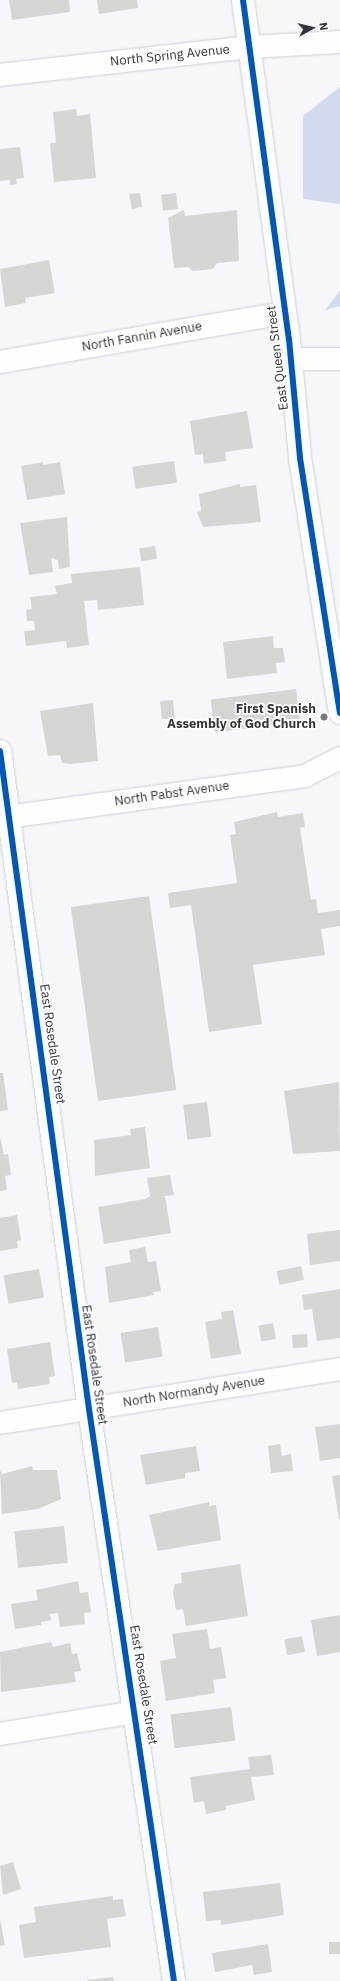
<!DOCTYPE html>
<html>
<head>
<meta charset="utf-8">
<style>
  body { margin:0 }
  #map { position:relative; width:340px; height:1981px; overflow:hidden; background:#f5f7fa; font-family:"IBM Plex Sans",sans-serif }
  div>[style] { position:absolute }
  .forest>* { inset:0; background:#d2daee }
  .building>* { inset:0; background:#d4d6d4; transform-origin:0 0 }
  .roads { filter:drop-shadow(0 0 1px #cdcfd3) drop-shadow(0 0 1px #cdcfd3) }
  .minor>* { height:22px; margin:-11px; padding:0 11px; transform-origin:11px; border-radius:11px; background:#fefefe }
  .cycleway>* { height:6px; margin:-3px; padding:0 3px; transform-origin:3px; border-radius:3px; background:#0057b8 }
  .dots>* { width:11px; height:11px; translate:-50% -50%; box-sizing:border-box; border:2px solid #fff; border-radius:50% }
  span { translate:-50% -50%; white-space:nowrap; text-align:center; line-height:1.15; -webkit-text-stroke:3.5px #fff; paint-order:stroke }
  .street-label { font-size:13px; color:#32353b }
  .poi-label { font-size:13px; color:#32353b; font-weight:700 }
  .right { translate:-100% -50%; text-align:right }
  .north { position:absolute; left:292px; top:8px; width:40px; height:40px; -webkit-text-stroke:3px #fff; paint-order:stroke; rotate:82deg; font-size:11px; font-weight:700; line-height:16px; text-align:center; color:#32353b }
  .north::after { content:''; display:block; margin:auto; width:14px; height:18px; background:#32353b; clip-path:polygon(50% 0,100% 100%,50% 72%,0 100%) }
</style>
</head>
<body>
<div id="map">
  <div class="forest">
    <i style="clip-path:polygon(340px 87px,340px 204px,303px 199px,303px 116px)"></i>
    <i style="clip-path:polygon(340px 291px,340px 306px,325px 310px)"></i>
  </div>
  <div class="building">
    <i style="clip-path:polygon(9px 0,69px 0,70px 12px,12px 20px)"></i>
    <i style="clip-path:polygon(97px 0,137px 0,138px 8px,99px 14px)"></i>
    <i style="clip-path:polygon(76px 109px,77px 116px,90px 114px,96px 178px,54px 182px,50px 143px,56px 143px,53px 112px)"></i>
    <i style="clip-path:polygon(20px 147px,24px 178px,16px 179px,17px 184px,10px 185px,10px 180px,0 181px,0 149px)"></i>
    <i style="clip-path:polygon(140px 193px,142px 207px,132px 209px,129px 194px)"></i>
    <i style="left:176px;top:193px;width:16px;height:15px;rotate:83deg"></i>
    <i style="clip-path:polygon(184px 210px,185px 216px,237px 210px,239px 261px,217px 263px,213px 269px,193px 271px,188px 267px,174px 268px,168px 218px)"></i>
    <i style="clip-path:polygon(49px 260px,55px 293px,25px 298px,26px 303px,5px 307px,0 269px)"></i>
    <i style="clip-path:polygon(247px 411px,253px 448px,225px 452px,226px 461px,204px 464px,203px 454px,195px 455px,190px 421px)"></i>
    <i style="left:174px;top:461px;width:22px;height:42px;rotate:82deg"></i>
    <i style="clip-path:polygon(43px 462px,43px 465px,60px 462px,65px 494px,27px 500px,21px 466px)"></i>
    <i style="clip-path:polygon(240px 484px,240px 487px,256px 485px,261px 522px,203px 527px,197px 512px,201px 511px,199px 494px)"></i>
    <i style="clip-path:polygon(67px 517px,70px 567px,59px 569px,58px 560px,51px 558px,53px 572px,29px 575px,20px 523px)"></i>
    <i style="left:155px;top:546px;width:13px;height:16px;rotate:81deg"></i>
    <i style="clip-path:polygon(140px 567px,144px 605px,98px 610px,97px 600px,84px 601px,89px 645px,67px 648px,66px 641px,26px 646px,24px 631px,35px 630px,34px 621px,27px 621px,26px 610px,32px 609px,30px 597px,57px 594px,55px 586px,72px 583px,71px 574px)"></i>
    <i style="clip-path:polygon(273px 636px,274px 648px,283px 648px,285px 662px,276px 663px,277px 673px,227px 679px,223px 642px)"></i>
    <i style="left:296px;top:689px;width:33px;height:86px;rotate:83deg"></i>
    <i style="left:173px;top:700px;width:18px;height:13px;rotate:84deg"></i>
    <i style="clip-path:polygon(93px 703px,98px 761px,71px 764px,62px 763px,60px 755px,48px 756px,40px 711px)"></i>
    <i style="clip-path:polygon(277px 812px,278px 817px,303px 813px,305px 827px,300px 828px,311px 900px,316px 899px,318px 913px,340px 910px,340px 926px,321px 929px,325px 955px,253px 965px,262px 1024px,209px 1032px,191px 905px,170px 908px,168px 893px,237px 883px,230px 835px,236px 834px,234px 822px)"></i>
    <i style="left:149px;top:896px;width:196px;height:79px;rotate:82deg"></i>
    <i style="clip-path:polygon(0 1073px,3px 1073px,8px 1110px,0 1111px)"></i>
    <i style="clip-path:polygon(339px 1082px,340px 1151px,293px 1154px,284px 1091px)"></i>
    <i style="left:207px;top:1102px;width:35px;height:24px;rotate:83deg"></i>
    <i style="clip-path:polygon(145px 1127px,150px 1168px,95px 1176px,94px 1140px,131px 1135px,130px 1129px)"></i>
    <i style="clip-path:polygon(0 1137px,4px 1155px,8px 1154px,11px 1175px,5px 1176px,7px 1190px,0 1191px)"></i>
    <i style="clip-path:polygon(170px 1175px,174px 1195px,165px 1196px,171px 1233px,104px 1244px,98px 1207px,145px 1199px,150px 1196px,147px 1178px)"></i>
    <i style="clip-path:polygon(17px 1215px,21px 1240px,17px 1241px,18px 1248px,0 1251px,0 1218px)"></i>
    <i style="clip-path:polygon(340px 1230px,340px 1261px,310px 1265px,307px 1234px)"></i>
    <i style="clip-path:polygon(145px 1247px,148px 1262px,156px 1261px,161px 1291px,153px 1292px,154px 1295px,109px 1303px,105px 1267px,131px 1262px,129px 1250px)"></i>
    <i style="left:301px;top:1266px;width:14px;height:25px;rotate:78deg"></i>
    <i style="left:39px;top:1269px;width:29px;height:36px;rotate:80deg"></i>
    <i style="clip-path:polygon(340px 1289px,340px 1338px,317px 1341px,312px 1309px,304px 1310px,302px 1295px)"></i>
    <i style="clip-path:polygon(233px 1310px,241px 1354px,211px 1359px,205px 1322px,222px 1319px,221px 1312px)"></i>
    <i style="left:273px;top:1323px;width:16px;height:15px;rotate:79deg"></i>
    <i style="left:158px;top:1327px;width:30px;height:38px;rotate:81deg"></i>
    <i style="left:307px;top:1334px;width:13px;height:15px;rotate:86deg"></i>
    <i style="clip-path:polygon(50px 1342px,55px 1376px,49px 1377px,50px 1384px,18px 1389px,17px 1382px,12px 1383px,7px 1349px)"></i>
    <i style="clip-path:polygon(340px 1424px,340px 1458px,320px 1461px,315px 1427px)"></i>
    <i style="clip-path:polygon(280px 1444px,282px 1456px,291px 1454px,293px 1471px,271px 1473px,268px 1446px)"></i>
    <i style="clip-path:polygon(196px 1446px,200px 1471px,185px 1473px,185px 1478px,146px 1485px,140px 1455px)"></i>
    <i style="clip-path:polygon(32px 1466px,33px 1470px,57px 1470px,61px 1499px,38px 1509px,2px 1514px,0 1470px,2px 1474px)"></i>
    <i style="clip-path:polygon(340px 1475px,340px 1519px,339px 1519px,332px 1476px)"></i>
    <i style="clip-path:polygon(209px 1502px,209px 1506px,216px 1505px,221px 1540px,158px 1551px,149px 1515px)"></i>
    <i style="left:64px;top:1526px;width:37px;height:50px;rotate:84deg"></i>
    <i style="clip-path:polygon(240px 1564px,248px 1616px,186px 1626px,183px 1609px,176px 1610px,173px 1592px,175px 1584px,182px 1583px,181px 1573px)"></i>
    <i style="clip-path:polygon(78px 1581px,80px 1593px,88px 1592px,91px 1612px,84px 1613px,85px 1624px,60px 1627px,58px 1613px,50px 1614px,51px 1620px,41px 1622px,41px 1625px,15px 1629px,11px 1604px,38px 1600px,36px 1590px)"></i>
    <i style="clip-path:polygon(340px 1615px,340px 1652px,317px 1656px,311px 1620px)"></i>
    <i style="clip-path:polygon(207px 1629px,210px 1649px,221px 1647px,226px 1678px,213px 1680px,215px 1693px,166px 1701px,160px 1661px,176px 1658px,172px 1634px)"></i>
    <i style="left:302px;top:1636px;width:16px;height:18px;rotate:79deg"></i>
    <i style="clip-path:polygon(51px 1642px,53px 1647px,70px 1643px,72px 1654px,77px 1653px,81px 1671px,74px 1672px,76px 1682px,1px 1692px,0 1652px)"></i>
    <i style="left:231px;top:1707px;width:34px;height:61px;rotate:83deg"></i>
    <i style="clip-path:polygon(271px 1755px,274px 1775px,251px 1777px,255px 1800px,226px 1806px,226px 1810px,206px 1814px,204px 1801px,194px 1803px,190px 1777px,250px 1769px,248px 1757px)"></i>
    <i style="clip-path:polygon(13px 1862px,21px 1889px,3px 1895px,0 1866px)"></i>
    <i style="clip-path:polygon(280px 1883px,284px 1915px,221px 1925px,221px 1920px,206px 1921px,203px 1892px)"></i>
    <i style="clip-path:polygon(113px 1896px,113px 1900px,123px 1899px,126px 1916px,107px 1919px,111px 1947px,24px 1958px,19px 1925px,36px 1922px,34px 1907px)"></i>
    <i style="clip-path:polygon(0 1919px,5px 1945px,0 1946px)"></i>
    <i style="left:340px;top:1942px;width:12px;height:11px;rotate:90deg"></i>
    <i style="clip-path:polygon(268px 1944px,272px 1972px,254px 1975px,252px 1965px,215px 1972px,212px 1953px)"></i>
    <i style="clip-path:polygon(113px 1977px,114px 1981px,88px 1981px,87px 1980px)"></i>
  </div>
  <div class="roads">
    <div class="minor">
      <i style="left:243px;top:0;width:342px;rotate:82.3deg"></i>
      <i style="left:289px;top:339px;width:120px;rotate:84.7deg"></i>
      <i style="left:300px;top:458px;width:258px;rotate:81.1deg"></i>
      <i style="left:0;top:75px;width:252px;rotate:-6.4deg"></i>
      <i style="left:250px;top:47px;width:90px;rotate:-3.2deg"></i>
      <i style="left:291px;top:359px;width:49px"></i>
      <i style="left:0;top:362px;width:288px;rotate:-9.8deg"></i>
      <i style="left:0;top:751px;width:664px;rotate:82.3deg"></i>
      <i style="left:89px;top:1409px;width:578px;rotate:81.55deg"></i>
      <i style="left:0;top:818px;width:308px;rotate:-7.8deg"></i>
      <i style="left:305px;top:776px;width:39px;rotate:-27deg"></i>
      <i style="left:0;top:1423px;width:344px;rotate:-9deg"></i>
      <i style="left:0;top:1734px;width:138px;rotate:-9.2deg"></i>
    </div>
  </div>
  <div class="cycleway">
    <i style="left:243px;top:0;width:342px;rotate:82.3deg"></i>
    <i style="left:289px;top:339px;width:120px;rotate:84.7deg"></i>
    <i style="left:300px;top:458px;width:258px;rotate:81.1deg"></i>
    <i style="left:0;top:751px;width:664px;rotate:82.3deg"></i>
    <i style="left:89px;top:1409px;width:578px;rotate:81.55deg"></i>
  </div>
  <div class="dots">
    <i style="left:324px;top:717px;background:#76797e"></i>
  </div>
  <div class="street-label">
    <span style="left:170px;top:56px;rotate:-6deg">North Spring Avenue</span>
    <span style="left:142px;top:337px;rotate:-10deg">North Fannin Avenue</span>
    <span style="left:278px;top:358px;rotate:-97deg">East Queen Street</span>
    <span style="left:172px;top:794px;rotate:-8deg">North Pabst Avenue</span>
    <span style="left:52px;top:1044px;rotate:82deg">East Rosedale Street</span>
    <span style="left:94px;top:1365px;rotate:82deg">East Rosedale Street</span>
    <span style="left:194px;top:1392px;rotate:-9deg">North Normandy Avenue</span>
    <span style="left:143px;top:1685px;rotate:81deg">East Rosedale Street</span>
  </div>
  <div class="poi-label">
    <span class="right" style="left:316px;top:717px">First Spanish<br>Assembly of God Church</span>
  </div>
  <div class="north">N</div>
</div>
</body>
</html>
